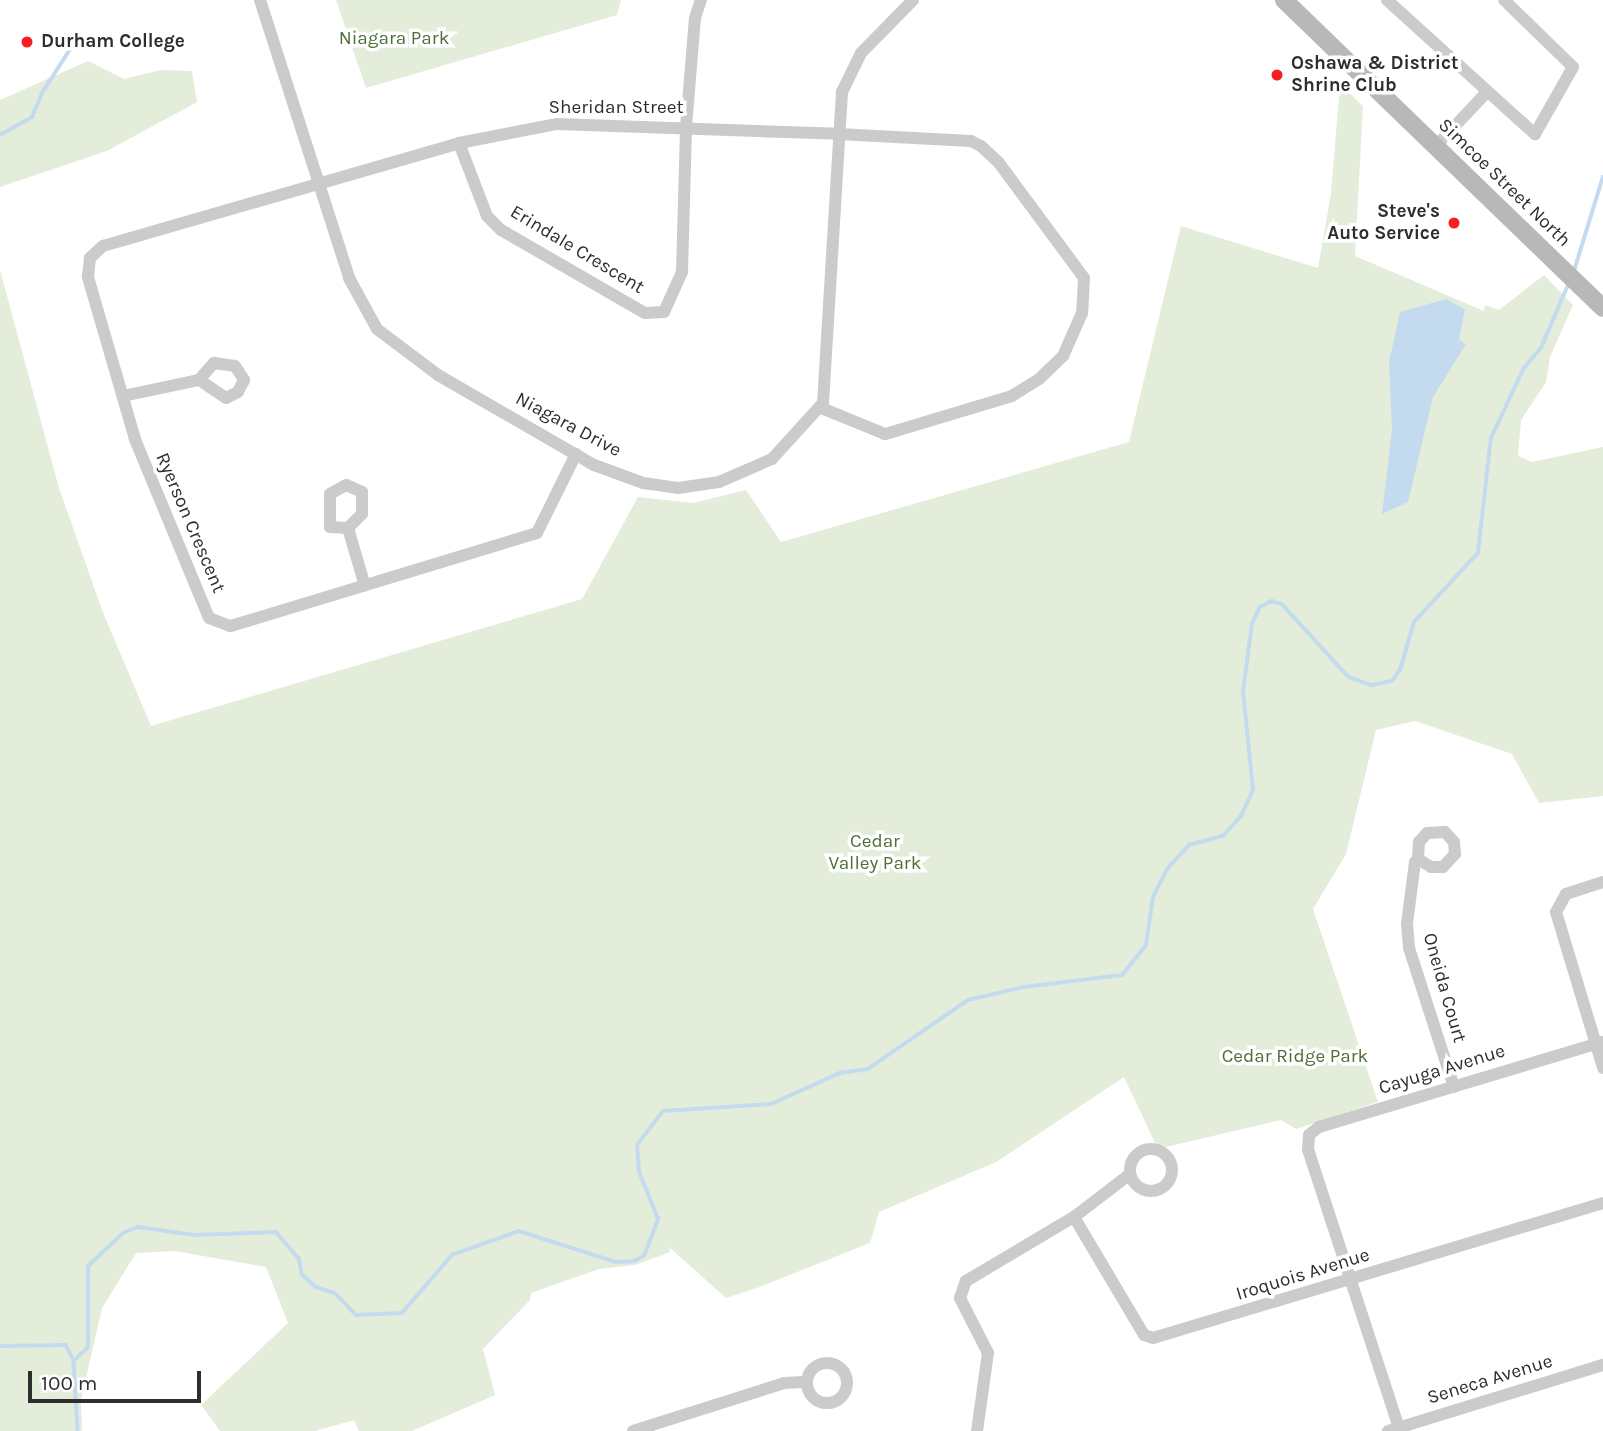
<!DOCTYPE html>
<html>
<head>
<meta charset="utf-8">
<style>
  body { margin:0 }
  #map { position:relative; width:1603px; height:1431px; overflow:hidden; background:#fff; font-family:Karla,sans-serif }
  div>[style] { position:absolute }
  .green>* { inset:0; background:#e3edda }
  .water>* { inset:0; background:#c4dbef }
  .stream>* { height:3.5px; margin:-1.75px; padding:0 1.75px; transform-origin:1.75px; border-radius:1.75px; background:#c4dbef }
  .minor>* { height:12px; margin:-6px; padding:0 6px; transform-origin:6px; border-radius:6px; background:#cbcbcb }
  .minor>.ring { margin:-6px; padding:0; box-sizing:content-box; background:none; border:12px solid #cbcbcb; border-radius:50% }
  .secondary>* { height:18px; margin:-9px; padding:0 9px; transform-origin:9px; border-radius:9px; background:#b8b8b8 }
  .dots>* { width:19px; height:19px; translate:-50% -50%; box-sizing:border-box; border:4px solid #fff; border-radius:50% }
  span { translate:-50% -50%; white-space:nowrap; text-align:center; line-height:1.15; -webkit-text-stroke:7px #fff; paint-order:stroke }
  .park-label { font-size:19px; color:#4d6e37 }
  .poi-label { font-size:19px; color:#2e2e2e; font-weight:700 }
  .left { translate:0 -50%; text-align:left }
  .right { translate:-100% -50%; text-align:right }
  .street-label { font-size:19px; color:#2e2e2e }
  .scale { position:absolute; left:28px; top:1371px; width:173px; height:32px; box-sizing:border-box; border:4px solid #2e2e2e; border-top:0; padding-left:9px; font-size:21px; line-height:24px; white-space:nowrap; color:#2e2e2e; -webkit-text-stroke:5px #fff; paint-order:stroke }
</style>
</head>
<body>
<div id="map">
  <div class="green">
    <i style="clip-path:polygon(336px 0,621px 0,617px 15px,366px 88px)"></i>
    <i style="clip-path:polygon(88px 61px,124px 79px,161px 70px,192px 71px,197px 102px,107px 151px,0 187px,0 100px)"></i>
    <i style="clip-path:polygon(1340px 84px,1363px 106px,1355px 256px,1484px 311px,1485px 305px,1499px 310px,1544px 275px,1573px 305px,1550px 357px,1546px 382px,1521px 420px,1518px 456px,1532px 462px,1603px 447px,1603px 796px,1539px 803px,1512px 754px,1415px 721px,1376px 730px,1346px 854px,1313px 909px,1378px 1102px,1296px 1129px,1281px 1120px,1166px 1147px,1155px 1143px,1124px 1077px,996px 1162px,879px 1212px,870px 1243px,757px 1288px,726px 1298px,669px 1247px,670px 1252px,635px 1265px,599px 1269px,531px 1293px,530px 1300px,483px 1349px,495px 1395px,412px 1431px,359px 1431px,354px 1420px,315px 1431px,220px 1431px,201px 1405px,288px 1323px,266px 1267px,175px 1251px,136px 1253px,102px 1308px,81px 1400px,82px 1431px,0 1431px,0 270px,59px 488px,102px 610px,151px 726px,582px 599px,638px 497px,693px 503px,746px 490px,781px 542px,1129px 442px,1181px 226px,1318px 268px,1331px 194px)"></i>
  </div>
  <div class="water">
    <i style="clip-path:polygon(1446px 299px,1465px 309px,1459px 340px,1466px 344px,1433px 397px,1408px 502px,1382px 514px,1392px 430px,1389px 362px,1400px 312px)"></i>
  </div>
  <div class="stream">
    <i style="left:0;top:135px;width:37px;rotate:-29deg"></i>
    <i style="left:32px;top:117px;width:26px;rotate:-67deg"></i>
    <i style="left:42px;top:93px;width:67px;rotate:-57.3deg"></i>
    <i style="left:1574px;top:271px;width:98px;rotate:-72.9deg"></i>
    <i style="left:0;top:1346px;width:66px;rotate:-0.9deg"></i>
    <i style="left:66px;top:1345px;width:18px;rotate:63deg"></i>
    <i style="left:74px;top:1361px;width:70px;rotate:86.7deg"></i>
    <i style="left:74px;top:1361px;width:20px;rotate:-45deg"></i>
    <i style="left:88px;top:1347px;width:81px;rotate:-90deg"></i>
    <i style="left:88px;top:1266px;width:48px;rotate:-43.3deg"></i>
    <i style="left:123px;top:1233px;width:16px;rotate:-22deg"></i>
    <i style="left:138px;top:1227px;width:59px;rotate:7.9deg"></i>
    <i style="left:196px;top:1235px;width:80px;rotate:-2.1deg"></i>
    <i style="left:276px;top:1232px;width:35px;rotate:49deg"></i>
    <i style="left:299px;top:1258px;width:16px;rotate:79deg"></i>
    <i style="left:302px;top:1274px;width:19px;rotate:43deg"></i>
    <i style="left:316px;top:1287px;width:20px;rotate:18deg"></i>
    <i style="left:335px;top:1293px;width:30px;rotate:46deg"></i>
    <i style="left:356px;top:1315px;width:46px;rotate:-2.5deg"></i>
    <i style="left:402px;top:1313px;width:77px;rotate:-49.2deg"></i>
    <i style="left:452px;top:1255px;width:71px;rotate:-19.7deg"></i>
    <i style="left:519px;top:1231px;width:102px;rotate:17.7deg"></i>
    <i style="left:616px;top:1262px;width:18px;rotate:-3deg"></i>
    <i style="left:634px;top:1261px;width:11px;rotate:-27deg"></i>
    <i style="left:644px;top:1256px;width:40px;rotate:-69deg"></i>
    <i style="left:658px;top:1219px;width:51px;rotate:-112deg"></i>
    <i style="left:639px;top:1172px;width:27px;rotate:-94deg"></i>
    <i style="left:637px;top:1145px;width:43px;rotate:-52.6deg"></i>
    <i style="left:663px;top:1111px;width:108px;rotate:-3.7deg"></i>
    <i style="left:771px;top:1104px;width:76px;rotate:-24.2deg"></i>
    <i style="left:840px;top:1073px;width:28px;rotate:-8deg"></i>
    <i style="left:868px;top:1069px;width:121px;rotate:-34.6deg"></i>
    <i style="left:968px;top:1000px;width:57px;rotate:-13.1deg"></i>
    <i style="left:1024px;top:987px;width:99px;rotate:-7deg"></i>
    <i style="left:1122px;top:975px;width:38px;rotate:-51deg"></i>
    <i style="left:1146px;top:945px;width:49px;rotate:-81.7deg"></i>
    <i style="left:1153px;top:897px;width:31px;rotate:-63deg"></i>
    <i style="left:1167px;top:869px;width:33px;rotate:-47deg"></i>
    <i style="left:1189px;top:845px;width:35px;rotate:-15deg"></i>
    <i style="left:1223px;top:836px;width:27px;rotate:-48deg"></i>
    <i style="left:1241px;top:816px;width:29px;rotate:-65deg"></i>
    <i style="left:1253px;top:790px;width:99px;rotate:-95.8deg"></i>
    <i style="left:1243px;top:692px;width:69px;rotate:-82.5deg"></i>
    <i style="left:1252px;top:624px;width:19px;rotate:-65deg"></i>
    <i style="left:1260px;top:607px;width:13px;rotate:-27deg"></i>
    <i style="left:1272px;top:601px;width:10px;rotate:17deg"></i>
    <i style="left:1282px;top:604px;width:99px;rotate:47.5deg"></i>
    <i style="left:1349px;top:677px;width:23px;rotate:20deg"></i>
    <i style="left:1371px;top:685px;width:21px;rotate:-11deg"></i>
    <i style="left:1392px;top:681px;width:14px;rotate:-54deg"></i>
    <i style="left:1400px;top:670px;width:50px;rotate:-73.7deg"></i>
    <i style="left:1414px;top:622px;width:94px;rotate:-47.2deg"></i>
    <i style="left:1478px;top:553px;width:116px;rotate:-83.6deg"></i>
    <i style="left:1491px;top:438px;width:77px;rotate:-64.8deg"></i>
    <i style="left:1524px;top:368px;width:26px;rotate:-50deg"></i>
    <i style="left:1541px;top:348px;width:69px;rotate:-66.8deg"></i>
  </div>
  <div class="minor">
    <i style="left:260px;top:0;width:292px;rotate:72.2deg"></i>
    <i style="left:349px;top:278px;width:58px;rotate:61.2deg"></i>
    <i style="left:377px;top:329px;width:76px;rotate:37deg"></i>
    <i style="left:438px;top:375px;width:180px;rotate:30deg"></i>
    <i style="left:594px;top:465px;width:52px;rotate:20.2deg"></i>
    <i style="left:643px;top:483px;width:35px;rotate:8deg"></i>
    <i style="left:678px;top:488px;width:41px;rotate:-8.3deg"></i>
    <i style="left:719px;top:482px;width:58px;rotate:-23.5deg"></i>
    <i style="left:772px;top:459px;width:76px;rotate:-47.7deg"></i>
    <i style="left:823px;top:403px;width:312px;rotate:-86.5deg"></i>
    <i style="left:842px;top:92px;width:43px;rotate:-64deg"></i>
    <i style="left:861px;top:53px;width:74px;rotate:-45.5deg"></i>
    <i style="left:1387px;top:0;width:200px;rotate:42.2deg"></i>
    <i style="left:1535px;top:134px;width:77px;rotate:-60.4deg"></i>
    <i style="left:1573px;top:67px;width:96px;rotate:-135.8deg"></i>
    <i style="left:459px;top:143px;width:78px;rotate:69deg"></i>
    <i style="left:487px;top:216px;width:20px;rotate:45deg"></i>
    <i style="left:501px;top:230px;width:166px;rotate:30deg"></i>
    <i style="left:645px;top:313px;width:19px;rotate:-3deg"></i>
    <i style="left:664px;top:312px;width:44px;rotate:-65.8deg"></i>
    <i style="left:682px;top:272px;width:145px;rotate:-88.4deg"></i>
    <i style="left:686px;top:127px;width:109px;rotate:-85.3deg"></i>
    <i style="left:695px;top:18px;width:19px;rotate:-72deg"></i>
    <i style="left:1436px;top:146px;width:74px;rotate:-46.6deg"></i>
    <i style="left:123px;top:396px;width:78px;rotate:-11.9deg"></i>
    <i style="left:199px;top:380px;width:23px;rotate:-49deg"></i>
    <i style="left:214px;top:363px;width:21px;rotate:8deg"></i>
    <i style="left:235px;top:366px;width:17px;rotate:57deg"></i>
    <i style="left:244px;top:380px;width:13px;rotate:117deg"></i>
    <i style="left:238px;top:392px;width:13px;rotate:153deg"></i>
    <i style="left:226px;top:398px;width:32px;rotate:-146deg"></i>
    <i style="left:576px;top:454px;width:88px;rotate:116.3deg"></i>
    <i style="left:537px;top:533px;width:321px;rotate:163.1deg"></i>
    <i style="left:230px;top:626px;width:22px;rotate:-159deg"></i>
    <i style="left:209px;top:618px;width:194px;rotate:-112.5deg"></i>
    <i style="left:135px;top:439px;width:169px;rotate:-106.2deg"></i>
    <i style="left:88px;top:277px;width:19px;rotate:-84deg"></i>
    <i style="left:90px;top:258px;width:18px;rotate:-43deg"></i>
    <i style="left:103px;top:246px;width:371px;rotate:-16.1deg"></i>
    <i style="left:459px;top:143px;width:100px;rotate:-11deg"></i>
    <i style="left:557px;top:124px;width:281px;rotate:2deg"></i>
    <i style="left:838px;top:134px;width:133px;rotate:3deg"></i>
    <i style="left:971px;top:141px;width:11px;rotate:27deg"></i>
    <i style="left:981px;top:146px;width:25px;rotate:43deg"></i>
    <i style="left:999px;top:163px;width:143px;rotate:53.5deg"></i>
    <i style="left:1084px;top:278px;width:35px;rotate:93deg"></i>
    <i style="left:1082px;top:313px;width:47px;rotate:113.8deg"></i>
    <i style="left:1063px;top:356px;width:33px;rotate:136deg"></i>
    <i style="left:1039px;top:379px;width:32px;rotate:148deg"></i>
    <i style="left:1012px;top:396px;width:133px;rotate:163.3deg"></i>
    <i style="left:885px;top:434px;width:71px;rotate:-157.8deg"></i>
    <i style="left:348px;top:528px;width:20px;rotate:-45deg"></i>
    <i style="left:362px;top:514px;width:22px;rotate:-90deg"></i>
    <i style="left:362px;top:492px;width:17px;rotate:-156deg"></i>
    <i style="left:346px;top:485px;width:18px;rotate:151deg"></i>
    <i style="left:330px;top:494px;width:33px;rotate:90deg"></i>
    <i style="left:330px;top:527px;width:18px;rotate:3deg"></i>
    <i style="left:348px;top:528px;width:60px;rotate:73.7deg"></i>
    <i style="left:1418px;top:859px;width:17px;rotate:-87deg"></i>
    <i style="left:1419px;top:842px;width:12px;rotate:-48deg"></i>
    <i style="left:1427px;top:833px;width:18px;rotate:-3deg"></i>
    <i style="left:1445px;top:832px;width:13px;rotate:48deg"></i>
    <i style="left:1454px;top:842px;width:12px;rotate:85deg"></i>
    <i style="left:1455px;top:854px;width:18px;rotate:133deg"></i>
    <i style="left:1443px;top:867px;width:12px;rotate:180deg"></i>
    <i style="left:1431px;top:867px;width:15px;rotate:-148deg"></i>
    <i style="left:1418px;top:859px;width:4px;rotate:135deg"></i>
    <i style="left:1415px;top:862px;width:63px;rotate:97.4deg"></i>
    <i style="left:1407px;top:924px;width:24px;rotate:85deg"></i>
    <i style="left:1409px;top:948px;width:146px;rotate:72.1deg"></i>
    <i style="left:1603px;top:882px;width:39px;rotate:162deg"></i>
    <i style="left:1566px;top:894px;width:21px;rotate:119deg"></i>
    <i style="left:1556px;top:912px;width:163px;rotate:73.2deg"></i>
    <i class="ring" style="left:1130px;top:1149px;width:30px;height:30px"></i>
    <i style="left:1074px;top:1217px;width:137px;rotate:59.3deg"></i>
    <i style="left:1144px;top:1335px;width:9px;rotate:18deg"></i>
    <i style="left:1153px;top:1338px;width:470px;rotate:-16.7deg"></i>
    <i class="ring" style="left:807px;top:1363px;width:28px;height:28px"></i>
    <i style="left:633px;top:1431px;width:158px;rotate:-17.6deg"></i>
    <i style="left:784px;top:1383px;width:21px;rotate:-3deg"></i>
    <i style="left:977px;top:1431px;width:79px;rotate:-82deg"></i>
    <i style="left:988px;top:1353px;width:62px;rotate:-117deg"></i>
    <i style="left:960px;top:1298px;width:18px;rotate:-71deg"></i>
    <i style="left:966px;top:1281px;width:126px;rotate:-30.7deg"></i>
    <i style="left:1074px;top:1217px;width:71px;rotate:-37.5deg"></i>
    <i style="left:1388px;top:1431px;width:225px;rotate:-17.1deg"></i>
    <i style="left:1400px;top:1431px;width:296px;rotate:-108.1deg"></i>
    <i style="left:1308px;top:1150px;width:15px;rotate:-86deg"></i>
    <i style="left:1309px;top:1135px;width:13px;rotate:-39deg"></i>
    <i style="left:1319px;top:1127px;width:296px;rotate:-16.7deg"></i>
  </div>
  <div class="secondary">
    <i style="left:1284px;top:0;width:443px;rotate:44deg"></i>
  </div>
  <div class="dots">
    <i style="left:27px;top:42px;background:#f61e21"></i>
    <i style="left:1277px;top:75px;background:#f61e21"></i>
    <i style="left:1454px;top:223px;background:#f61e21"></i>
  </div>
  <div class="park-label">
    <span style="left:394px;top:39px">Niagara Park</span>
    <span style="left:875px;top:853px">Cedar<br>Valley Park</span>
    <span style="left:1295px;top:1057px">Cedar Ridge Park</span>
  </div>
  <div class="poi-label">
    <span class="left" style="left:41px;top:42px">Durham College</span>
    <span class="left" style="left:1291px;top:75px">Oshawa &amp; District<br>Shrine Club</span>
    <span class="right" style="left:1440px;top:223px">Steve's<br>Auto Service</span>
  </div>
  <div class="street-label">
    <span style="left:616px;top:108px">Sheridan Street</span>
    <span style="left:1504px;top:183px;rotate:44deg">Simcoe Street North</span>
    <span style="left:577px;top:250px;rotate:31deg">Erindale Crescent</span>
    <span style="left:568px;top:425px;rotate:28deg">Niagara Drive</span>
    <span style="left:190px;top:523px;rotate:67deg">Ryerson Crescent</span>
    <span style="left:1444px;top:988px;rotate:74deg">Oneida Court</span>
    <span style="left:1442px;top:1070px;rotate:-17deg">Cayuga Avenue</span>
    <span style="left:1303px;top:1275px;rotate:-17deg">Iroquois Avenue</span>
    <span style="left:1490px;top:1380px;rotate:-17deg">Seneca Avenue</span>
  </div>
  <div class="scale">100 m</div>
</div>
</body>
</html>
